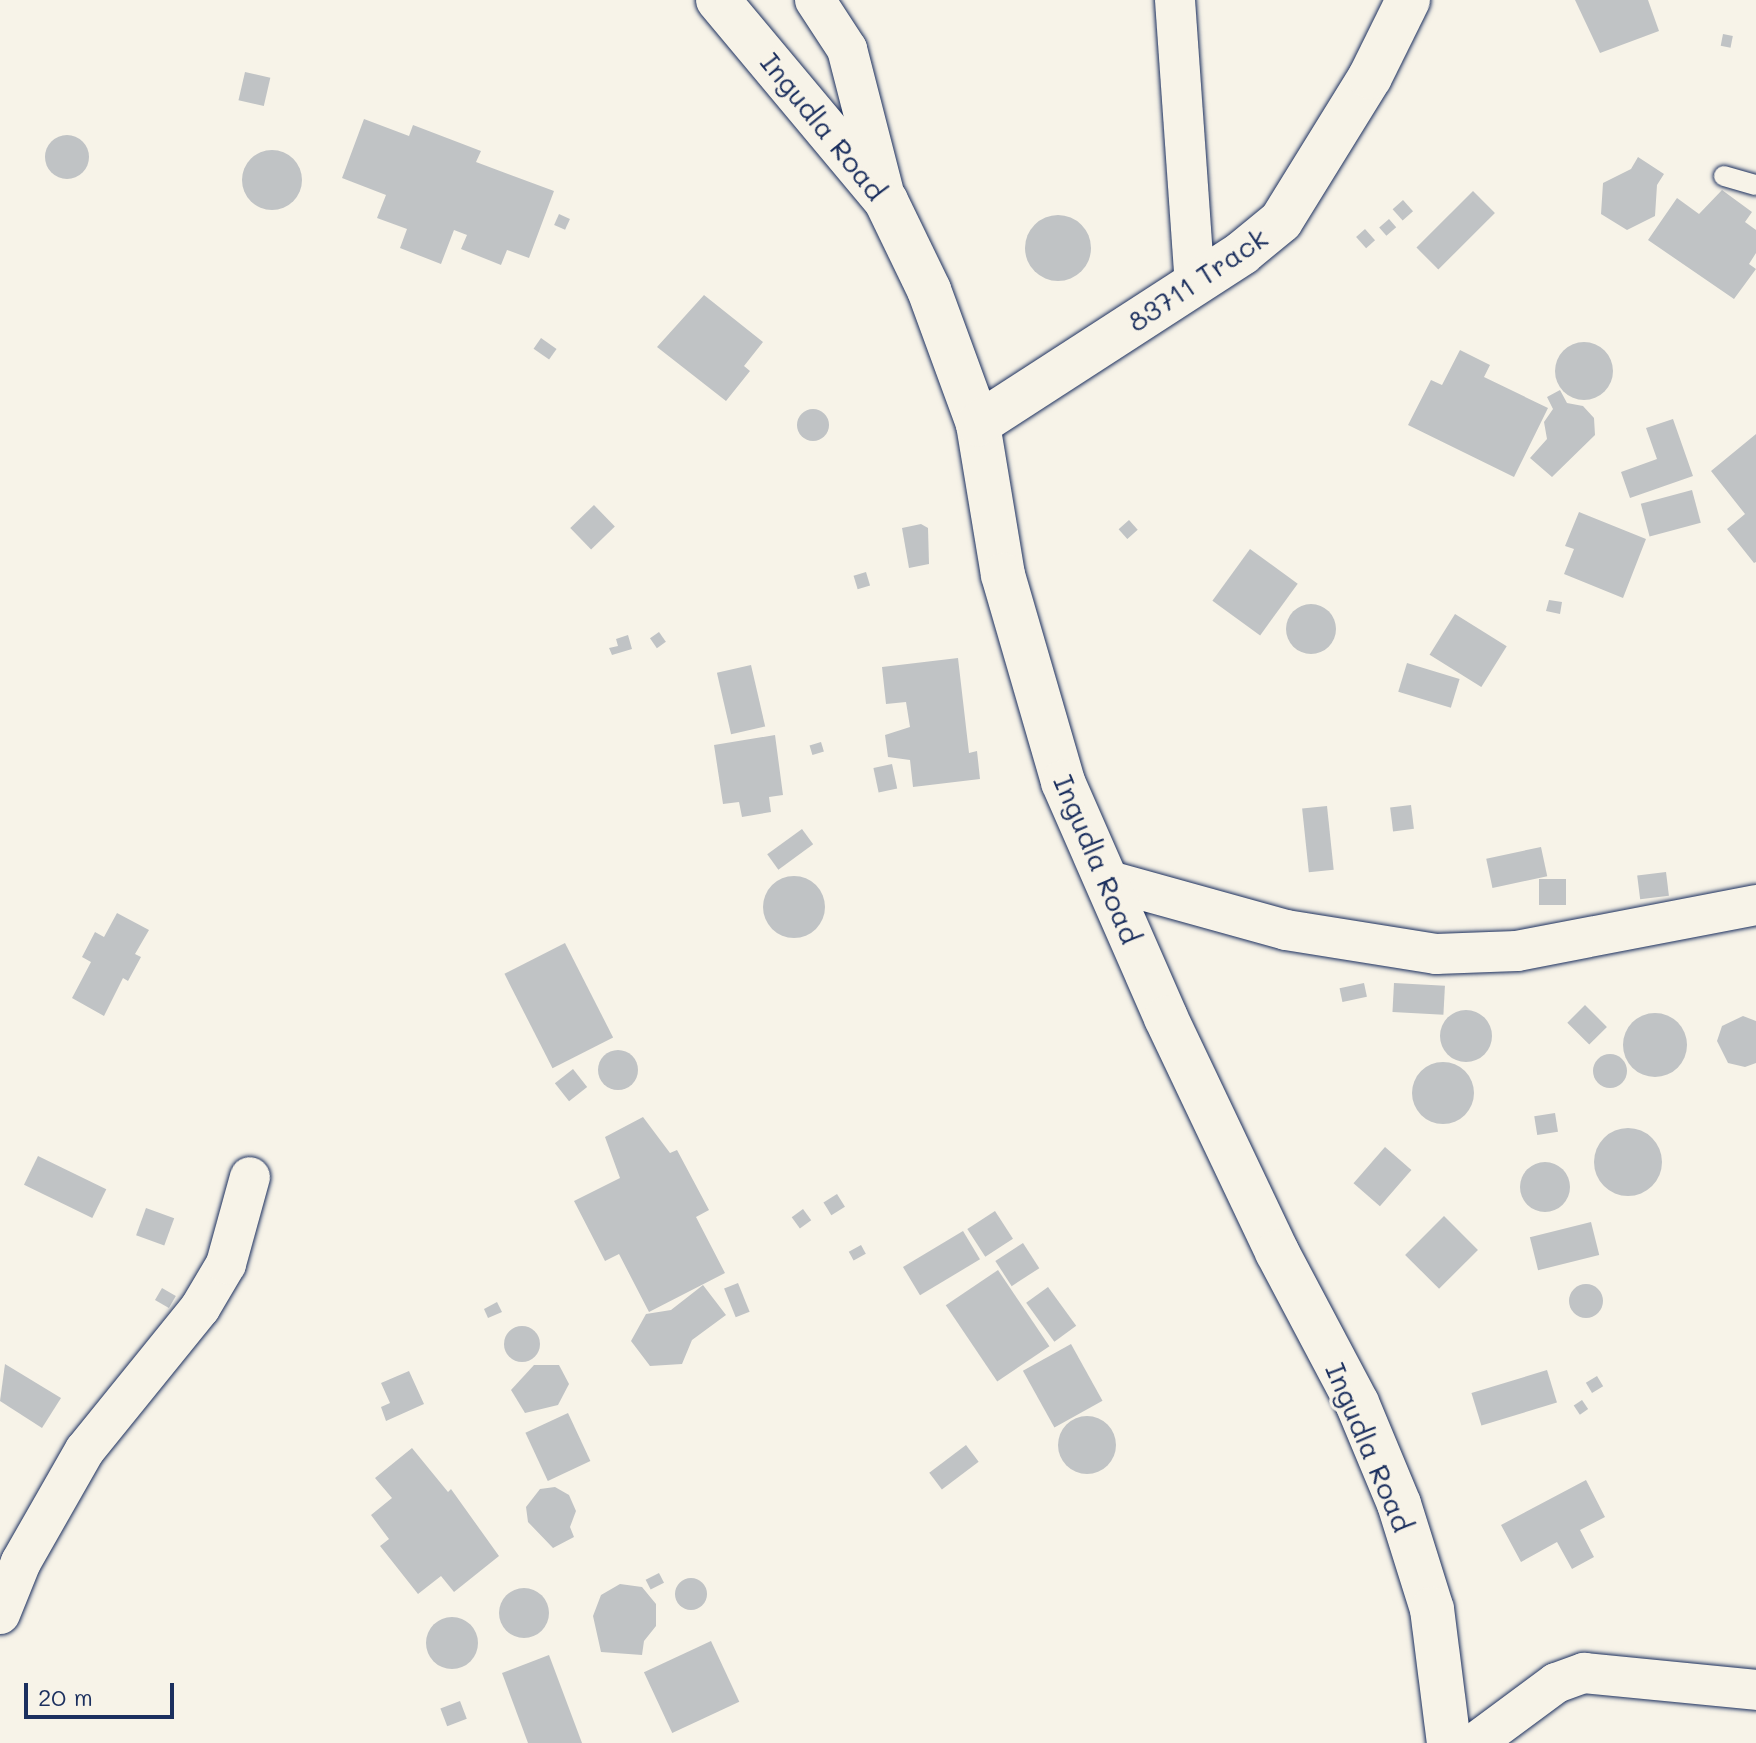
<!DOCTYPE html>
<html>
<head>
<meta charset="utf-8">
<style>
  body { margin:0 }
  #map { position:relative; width:1756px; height:1743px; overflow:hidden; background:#f7f3e8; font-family:Mali,sans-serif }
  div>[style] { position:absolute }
  .building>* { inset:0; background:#c0c3c5; transform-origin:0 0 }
  .round { border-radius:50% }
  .roads { filter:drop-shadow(0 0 2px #1b2f5e) drop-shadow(0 0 2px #1b2f5e) }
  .lane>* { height:20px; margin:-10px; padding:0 10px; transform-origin:10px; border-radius:10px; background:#f7f3e8 }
  .street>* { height:40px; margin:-20px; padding:0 20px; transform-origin:20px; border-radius:20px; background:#f7f3e8 }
  .secondary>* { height:44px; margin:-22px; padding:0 22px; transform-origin:22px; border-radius:22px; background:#f7f3e8 }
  span { translate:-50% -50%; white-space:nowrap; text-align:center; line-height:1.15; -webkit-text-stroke:7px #f7f3e8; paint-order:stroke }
  .street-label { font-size:28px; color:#1b2f5e }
  .scale { position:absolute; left:24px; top:1683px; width:150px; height:36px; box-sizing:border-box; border:4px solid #1b2f5e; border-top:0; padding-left:10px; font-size:24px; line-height:28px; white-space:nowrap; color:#1b2f5e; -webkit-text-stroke:6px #f7f3e8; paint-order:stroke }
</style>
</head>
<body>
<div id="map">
  <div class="building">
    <i style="clip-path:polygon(1575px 0,1648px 0,1659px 31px,1600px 53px)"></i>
    <i style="left:1723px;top:34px;width:10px;height:12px;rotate:11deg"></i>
    <i style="left:245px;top:72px;width:26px;height:29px;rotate:13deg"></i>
    <i style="clip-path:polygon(364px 119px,409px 136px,413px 125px,481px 151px,476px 162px,554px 191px,529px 258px,507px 250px,501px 265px,461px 249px,467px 235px,454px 230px,441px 264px,400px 248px,407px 229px,377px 218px,386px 195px,342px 178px)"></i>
    <i class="round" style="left:45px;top:135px;width:44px;height:44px"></i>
    <i class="round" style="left:242px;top:150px;width:60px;height:60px"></i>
    <i style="clip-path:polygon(1638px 157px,1664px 174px,1657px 185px,1655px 216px,1627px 230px,1601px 214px,1603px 183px,1631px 169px)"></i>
    <i style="clip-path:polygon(1722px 190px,1752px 212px,1745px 222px,1756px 230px,1756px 253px,1749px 264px,1756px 269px,1734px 299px,1648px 240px,1677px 198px,1699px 214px)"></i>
    <i style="left:1473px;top:191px;width:31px;height:80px;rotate:45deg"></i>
    <i style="left:1403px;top:200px;width:15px;height:14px;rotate:48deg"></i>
    <i style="left:559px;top:214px;width:12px;height:12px;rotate:24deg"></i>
    <i class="round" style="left:1025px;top:215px;width:66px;height:66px"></i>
    <i style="left:1389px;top:219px;width:11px;height:13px;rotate:49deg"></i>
    <i style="left:1365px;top:229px;width:15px;height:12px;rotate:48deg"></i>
    <i style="clip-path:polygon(704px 295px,763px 342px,744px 366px,750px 371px,726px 401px,657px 347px)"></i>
    <i style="left:541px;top:338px;width:19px;height:13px;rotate:35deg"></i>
    <i class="round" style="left:1555px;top:342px;width:58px;height:58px"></i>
    <i style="clip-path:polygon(1460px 350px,1490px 365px,1484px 377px,1548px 408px,1514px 477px,1408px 425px,1431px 380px,1442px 385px)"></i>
    <i style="clip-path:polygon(1560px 390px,1567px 403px,1583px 406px,1594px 418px,1595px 435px,1552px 477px,1530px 458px,1547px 439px,1544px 422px,1553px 409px,1547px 397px)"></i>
    <i class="round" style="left:797px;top:409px;width:32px;height:32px"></i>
    <i style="clip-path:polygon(1673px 419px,1693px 476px,1630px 498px,1621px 472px,1657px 459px,1646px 428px)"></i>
    <i style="clip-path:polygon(1756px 434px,1756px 562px,1754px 563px,1727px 529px,1745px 514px,1711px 471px)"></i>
    <i style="left:1692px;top:490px;width:34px;height:53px;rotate:75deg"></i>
    <i style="left:594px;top:505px;width:30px;height:33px;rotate:46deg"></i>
    <i style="clip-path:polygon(1579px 512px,1646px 539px,1623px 598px,1564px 574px,1574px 549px,1565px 546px)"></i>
    <i style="left:1129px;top:520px;width:13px;height:14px;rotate:48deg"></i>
    <i style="clip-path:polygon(921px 524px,928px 528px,929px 564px,909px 568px,902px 528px)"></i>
    <i style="left:1250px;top:549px;width:59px;height:64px;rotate:36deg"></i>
    <i style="left:866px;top:572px;width:14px;height:13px;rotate:73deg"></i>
    <i style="clip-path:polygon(1549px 600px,1562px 602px,1560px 614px,1546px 611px)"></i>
    <i class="round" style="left:1286px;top:604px;width:50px;height:50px"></i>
    <i style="left:1455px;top:614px;width:61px;height:48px;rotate:32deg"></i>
    <i style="left:659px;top:632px;width:12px;height:11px;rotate:55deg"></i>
    <i style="clip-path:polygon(628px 635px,632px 649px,612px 655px,609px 648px,618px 646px,616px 639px)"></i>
    <i style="clip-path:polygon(958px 658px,969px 753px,977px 751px,980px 779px,913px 787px,910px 760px,888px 757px,885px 735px,910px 727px,906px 702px,886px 704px,882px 667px)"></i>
    <i style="left:1407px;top:663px;width:55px;height:30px;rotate:17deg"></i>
    <i style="left:751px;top:665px;width:63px;height:35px;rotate:77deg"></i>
    <i style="clip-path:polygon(775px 735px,783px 795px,769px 797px,771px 812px,742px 817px,739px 802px,723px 804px,714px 745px)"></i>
    <i style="left:821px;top:742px;width:10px;height:12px;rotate:73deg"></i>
    <i style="left:892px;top:764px;width:25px;height:19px;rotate:78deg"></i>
    <i style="left:1411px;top:805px;width:24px;height:21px;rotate:83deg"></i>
    <i style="left:1327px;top:806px;width:64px;height:25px;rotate:84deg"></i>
    <i style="left:802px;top:829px;width:19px;height:43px;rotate:54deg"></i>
    <i style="left:1541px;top:847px;width:30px;height:56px;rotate:78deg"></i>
    <i style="left:1666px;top:872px;width:24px;height:29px;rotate:83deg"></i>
    <i class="round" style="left:763px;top:876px;width:62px;height:62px"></i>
    <i style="left:1539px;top:879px;width:27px;height:26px"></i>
    <i style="clip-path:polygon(117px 913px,149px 930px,135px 954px,141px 957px,128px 981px,123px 978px,104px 1016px,72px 998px,91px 962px,82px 957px,95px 932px,104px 937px)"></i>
    <i style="left:565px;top:943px;width:106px;height:68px;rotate:63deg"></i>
    <i style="left:1364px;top:983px;width:14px;height:25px;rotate:78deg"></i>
    <i style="left:1394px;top:983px;width:51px;height:29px;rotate:3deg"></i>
    <i style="left:1585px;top:1005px;width:31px;height:25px;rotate:45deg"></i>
    <i class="round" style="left:1440px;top:1010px;width:52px;height:52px"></i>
    <i class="round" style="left:1623px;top:1013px;width:64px;height:64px"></i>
    <i style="clip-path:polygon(1743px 1016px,1756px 1021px,1756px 1063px,1745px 1067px,1728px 1063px,1717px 1041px,1722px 1026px)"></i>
    <i class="round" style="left:598px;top:1050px;width:40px;height:40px"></i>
    <i class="round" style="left:1593px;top:1054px;width:34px;height:34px"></i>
    <i class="round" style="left:1412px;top:1062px;width:62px;height:62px"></i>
    <i style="left:573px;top:1069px;width:23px;height:23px;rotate:52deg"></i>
    <i style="left:1555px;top:1113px;width:19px;height:21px;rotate:81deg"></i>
    <i style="clip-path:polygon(643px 1117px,670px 1153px,677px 1150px,709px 1210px,696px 1217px,725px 1273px,649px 1312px,619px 1254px,605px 1261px,574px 1201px,620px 1178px,605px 1137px)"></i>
    <i class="round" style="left:1594px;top:1128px;width:68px;height:68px"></i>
    <i style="left:1385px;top:1147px;width:35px;height:48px;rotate:41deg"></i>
    <i style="left:38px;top:1156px;width:76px;height:32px;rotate:26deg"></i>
    <i class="round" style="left:1520px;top:1162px;width:50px;height:50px"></i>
    <i style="left:837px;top:1194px;width:15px;height:16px;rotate:58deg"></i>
    <i style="left:146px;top:1208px;width:30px;height:29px;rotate:20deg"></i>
    <i style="left:803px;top:1209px;width:14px;height:14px;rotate:54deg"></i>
    <i style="left:995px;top:1211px;width:33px;height:33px;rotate:57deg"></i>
    <i style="left:1444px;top:1216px;width:48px;height:55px;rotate:45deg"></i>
    <i style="left:1591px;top:1222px;width:34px;height:63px;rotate:76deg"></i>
    <i style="left:963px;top:1231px;width:33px;height:70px;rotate:59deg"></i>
    <i style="left:1023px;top:1243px;width:30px;height:33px;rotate:57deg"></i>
    <i style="left:861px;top:1245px;width:10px;height:14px;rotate:61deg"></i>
    <i style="left:998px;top:1270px;width:92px;height:63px;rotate:56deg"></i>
    <i style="left:738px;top:1283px;width:31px;height:15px;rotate:68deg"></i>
    <i class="round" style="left:1569px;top:1284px;width:34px;height:34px"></i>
    <i style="clip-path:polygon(703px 1285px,726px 1315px,692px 1340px,682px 1364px,650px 1366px,631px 1341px,646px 1314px,671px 1310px)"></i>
    <i style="left:1048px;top:1287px;width:48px;height:27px;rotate:54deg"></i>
    <i style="left:162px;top:1288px;width:16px;height:14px;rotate:30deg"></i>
    <i style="clip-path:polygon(497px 1302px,502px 1312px,488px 1318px,484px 1309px)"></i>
    <i class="round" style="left:504px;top:1326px;width:36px;height:36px"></i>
    <i style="left:1071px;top:1344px;width:65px;height:55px;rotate:61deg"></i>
    <i style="clip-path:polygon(5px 1364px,61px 1398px,42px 1428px,0 1401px)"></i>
    <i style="clip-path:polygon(534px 1365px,559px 1365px,569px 1384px,558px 1405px,525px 1413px,511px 1390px)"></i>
    <i style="left:1547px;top:1370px;width:34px;height:79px;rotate:73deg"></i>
    <i style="clip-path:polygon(409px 1371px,424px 1404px,386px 1421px,381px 1407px,390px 1403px,381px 1383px)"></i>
    <i style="left:1597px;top:1376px;width:12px;height:13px;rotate:59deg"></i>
    <i style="left:1582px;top:1400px;width:11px;height:10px;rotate:56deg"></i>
    <i style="left:568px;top:1413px;width:53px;height:47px;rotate:65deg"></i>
    <i class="round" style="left:1058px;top:1416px;width:58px;height:58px"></i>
    <i style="left:966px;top:1445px;width:21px;height:46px;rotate:53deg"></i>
    <i style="clip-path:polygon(412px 1448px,448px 1492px,451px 1489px,499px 1556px,454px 1592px,441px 1576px,418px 1594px,380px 1546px,389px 1539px,371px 1515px,392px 1498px,375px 1478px)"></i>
    <i style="clip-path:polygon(1586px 1480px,1605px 1517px,1580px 1530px,1594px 1557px,1572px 1569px,1557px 1542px,1521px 1562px,1501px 1525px)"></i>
    <i style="clip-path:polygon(555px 1487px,569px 1495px,576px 1511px,570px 1527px,574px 1537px,553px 1548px,528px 1522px,526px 1507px,540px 1489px)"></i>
    <i style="left:659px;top:1573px;width:11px;height:15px;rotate:63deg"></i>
    <i class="round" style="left:675px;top:1578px;width:32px;height:32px"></i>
    <i style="clip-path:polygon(620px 1584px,642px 1587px,656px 1604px,656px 1626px,644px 1641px,642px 1655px,601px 1652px,593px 1616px,601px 1595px)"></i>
    <i class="round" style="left:499px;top:1588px;width:50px;height:50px"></i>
    <i class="round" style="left:426px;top:1617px;width:52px;height:52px"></i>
    <i style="left:711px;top:1641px;width:67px;height:74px;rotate:65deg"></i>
    <i style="clip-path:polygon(549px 1655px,582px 1743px,528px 1743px,502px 1673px)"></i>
    <i style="left:460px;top:1701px;width:19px;height:21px;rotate:69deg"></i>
  </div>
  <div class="roads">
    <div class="lane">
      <i style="left:1724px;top:176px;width:33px;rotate:16deg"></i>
    </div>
    <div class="street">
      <i style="left:815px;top:0;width:59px;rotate:56.9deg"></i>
      <i style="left:847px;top:49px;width:157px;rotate:75.6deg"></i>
      <i style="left:1175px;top:0;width:284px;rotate:86deg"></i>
      <i style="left:1106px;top:880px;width:187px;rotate:15.5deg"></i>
      <i style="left:1286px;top:930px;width:152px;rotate:9.1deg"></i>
      <i style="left:1436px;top:954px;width:81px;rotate:-2.1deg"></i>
      <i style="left:1517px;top:951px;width:243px;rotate:-10.9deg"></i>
      <i style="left:0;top:1614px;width:56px;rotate:-68deg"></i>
      <i style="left:21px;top:1562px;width:129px;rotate:-60.3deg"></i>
      <i style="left:85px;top:1450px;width:183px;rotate:-51deg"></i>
      <i style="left:200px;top:1308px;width:51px;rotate:-59.4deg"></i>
      <i style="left:226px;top:1264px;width:90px;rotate:-74.6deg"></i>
      <i style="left:1475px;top:1743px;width:101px;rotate:-36.5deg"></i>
      <i style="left:1556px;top:1683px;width:30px;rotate:-20deg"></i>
      <i style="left:1584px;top:1673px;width:173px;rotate:5.6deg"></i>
    </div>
    <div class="secondary">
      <i style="left:718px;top:0;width:262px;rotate:50.1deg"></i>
      <i style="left:886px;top:201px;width:99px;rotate:64.2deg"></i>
      <i style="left:929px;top:290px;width:143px;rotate:69.9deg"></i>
      <i style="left:978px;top:424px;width:153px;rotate:80.6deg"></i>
      <i style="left:1003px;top:575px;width:216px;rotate:73.8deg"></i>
      <i style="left:1063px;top:782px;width:257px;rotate:66.4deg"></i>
      <i style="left:1166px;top:1018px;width:259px;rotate:64.6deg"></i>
      <i style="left:1277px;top:1252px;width:171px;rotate:62.1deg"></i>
      <i style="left:1357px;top:1403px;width:109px;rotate:67.4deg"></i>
      <i style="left:1399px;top:1504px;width:110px;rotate:72.6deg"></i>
      <i style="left:1432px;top:1609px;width:135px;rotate:82.8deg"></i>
      <i style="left:978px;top:424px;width:315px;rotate:-32.9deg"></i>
      <i style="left:1242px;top:253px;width:50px;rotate:-39.4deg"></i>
      <i style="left:1281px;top:221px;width:169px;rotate:-58.3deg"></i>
      <i style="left:1370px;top:77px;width:86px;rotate:-63.7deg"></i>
    </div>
  </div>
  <div class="street-label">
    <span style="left:824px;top:126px;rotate:51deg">Ingudla Road</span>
    <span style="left:1197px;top:279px;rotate:-34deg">83711 Track</span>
    <span style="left:1098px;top:859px;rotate:67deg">Ingudla Road</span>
    <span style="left:1370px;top:1447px;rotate:67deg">Ingudla Road</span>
  </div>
  <div class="scale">20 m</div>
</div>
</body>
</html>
